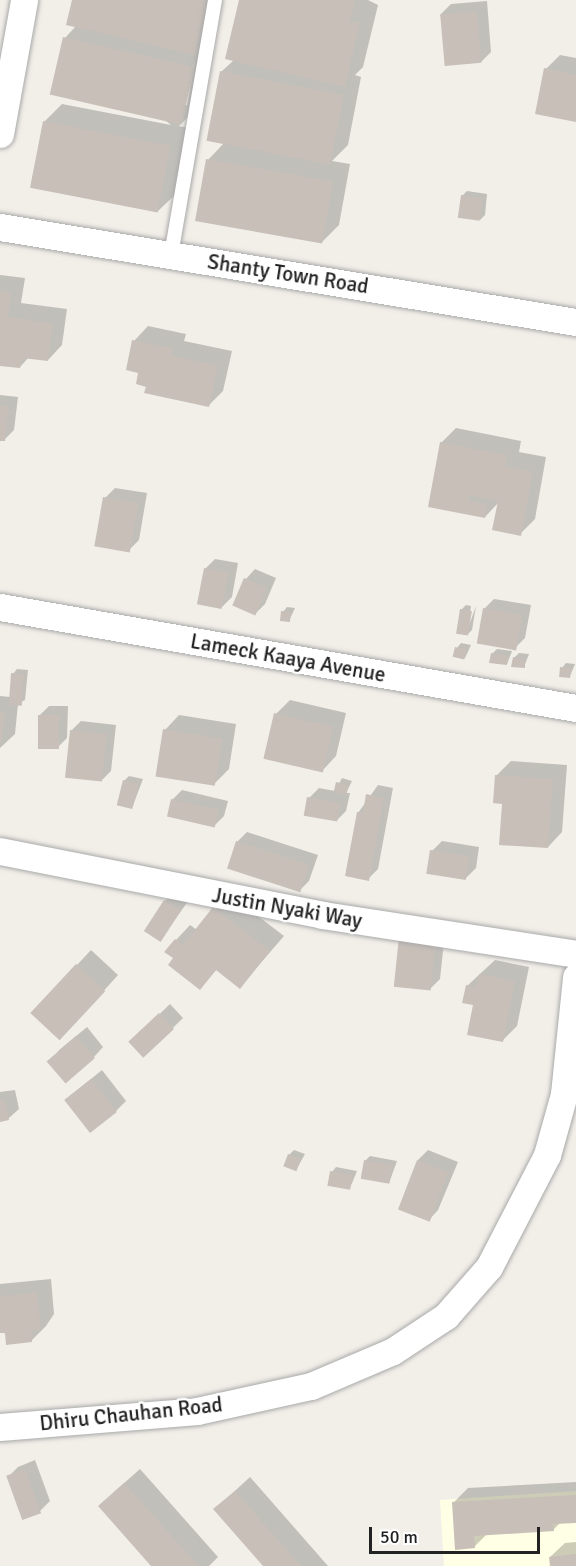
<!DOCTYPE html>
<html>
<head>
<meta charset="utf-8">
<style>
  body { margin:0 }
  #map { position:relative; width:576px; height:1566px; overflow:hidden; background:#f2efe9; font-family:Signika,sans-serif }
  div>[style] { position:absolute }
  .education>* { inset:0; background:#ffffe5 }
  .shadow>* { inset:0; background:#0003 }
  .building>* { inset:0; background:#c7bfb8; transform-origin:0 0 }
  .roads { filter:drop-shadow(0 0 2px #a9a9a9) drop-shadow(0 0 2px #a9a9a9) }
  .service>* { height:14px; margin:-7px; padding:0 7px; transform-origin:7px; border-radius:7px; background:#fff }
  .minor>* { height:27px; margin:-13.5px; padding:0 13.5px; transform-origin:13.5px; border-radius:13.5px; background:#fff }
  span { translate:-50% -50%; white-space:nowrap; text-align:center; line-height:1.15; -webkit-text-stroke:5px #fff; paint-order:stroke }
  .street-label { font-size:21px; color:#222 }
  .scale { position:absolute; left:369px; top:1527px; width:171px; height:27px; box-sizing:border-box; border:3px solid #222; border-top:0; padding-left:8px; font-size:18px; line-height:21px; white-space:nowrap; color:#222; -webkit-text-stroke:4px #fff; paint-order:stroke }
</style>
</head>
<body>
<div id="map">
  <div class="education">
    <i style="clip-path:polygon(576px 1491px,576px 1566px,444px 1566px,440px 1500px)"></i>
  </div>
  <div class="shadow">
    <i style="clip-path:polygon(evenodd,73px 0,221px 0,199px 106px,179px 126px,189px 128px,177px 193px,158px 211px,44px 122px,62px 104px,171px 125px,65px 38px,76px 26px,73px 0,195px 60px,187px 105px,184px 105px,195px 60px)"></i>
    <i style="clip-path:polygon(241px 0,368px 0,378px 5px,363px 67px,355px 75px,361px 77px,348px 145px,332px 161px,350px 164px,339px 225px,321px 243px,208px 160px,224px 143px,208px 140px,222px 71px,234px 60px)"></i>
    <i style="clip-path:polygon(487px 1px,491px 52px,481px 62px,441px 14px,451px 4px)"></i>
    <i style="clip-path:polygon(560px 55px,576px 58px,576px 120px,546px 69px)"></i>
    <i style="clip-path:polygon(467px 191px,487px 194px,485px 215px,480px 220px,462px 196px)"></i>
    <i style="clip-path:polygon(0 275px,25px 278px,21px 303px,67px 309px,62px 345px,48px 360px,29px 357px,20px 367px,0 364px)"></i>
    <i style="clip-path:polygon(148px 326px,186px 334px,184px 341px,232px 351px,223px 391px,209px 405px,148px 385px,140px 372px,134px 341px)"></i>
    <i style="clip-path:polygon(0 395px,18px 397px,14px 430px,4px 440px,0 439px)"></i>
    <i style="clip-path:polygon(456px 428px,521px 441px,519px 452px,546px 457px,535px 519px,520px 534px,499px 502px,485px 517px,429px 506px,441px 443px)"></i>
    <i style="clip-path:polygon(115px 488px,147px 493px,139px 540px,129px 550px,105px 498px)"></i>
    <i style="clip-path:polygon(215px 559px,238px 563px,232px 597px,222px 607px,205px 569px)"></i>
    <i style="clip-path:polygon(255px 569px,276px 578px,265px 604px,255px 614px,246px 579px)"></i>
    <i style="clip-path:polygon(494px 599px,531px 605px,525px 638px,515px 648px,484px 609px)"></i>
    <i style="clip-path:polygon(466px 605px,471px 606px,467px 631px,476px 606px,472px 630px,468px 634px,461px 610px)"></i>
    <i style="clip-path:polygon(287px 607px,295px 608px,289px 621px,283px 612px)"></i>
    <i style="clip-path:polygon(461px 643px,471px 645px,465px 658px,457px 648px)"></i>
    <i style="clip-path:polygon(497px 649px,512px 651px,507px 664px,492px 654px)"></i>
    <i style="clip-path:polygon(519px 653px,529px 654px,524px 667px,514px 658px)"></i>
    <i style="clip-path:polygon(566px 663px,575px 664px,570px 676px,562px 668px)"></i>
    <i style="clip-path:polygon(17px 669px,28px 670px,25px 700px,18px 704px,15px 734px,0 748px,0 696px,11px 697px,13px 674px)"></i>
    <i style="clip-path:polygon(290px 700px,346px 713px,336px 756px,322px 771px,276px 714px)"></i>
    <i style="clip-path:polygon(49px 706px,68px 706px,67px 738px,57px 748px,39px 716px)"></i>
    <i style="clip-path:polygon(179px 715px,236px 724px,229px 769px,214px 784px,165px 730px)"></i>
    <i style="clip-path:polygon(81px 721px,116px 725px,111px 771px,101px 781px,71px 731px)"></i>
    <i style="clip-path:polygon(511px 761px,567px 765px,562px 832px,548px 847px,504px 802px,496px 776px)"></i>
    <i style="clip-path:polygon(129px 776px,143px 779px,132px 808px,124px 781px)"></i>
    <i style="clip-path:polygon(342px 778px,352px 781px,346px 793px,350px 793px,346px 811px,336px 821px,309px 798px,319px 788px,335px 791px)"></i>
    <i style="clip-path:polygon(378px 785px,393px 788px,378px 869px,368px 879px,358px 813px)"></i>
    <i style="clip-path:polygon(182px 790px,228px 801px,224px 816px,214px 826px,172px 800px)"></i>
    <i style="clip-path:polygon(247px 832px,318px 855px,309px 881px,299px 891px,237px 842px)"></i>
    <i style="clip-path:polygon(442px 841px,479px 847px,476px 868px,466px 878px,432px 851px)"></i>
    <i style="clip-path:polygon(175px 891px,189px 900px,160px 940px,165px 901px)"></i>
    <i style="clip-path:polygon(229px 894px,284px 936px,240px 987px,217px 969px,200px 988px,175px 958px,176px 940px,190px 925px,197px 930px)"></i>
    <i style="clip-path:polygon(411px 928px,445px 932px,440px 979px,430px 989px)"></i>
    <i style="clip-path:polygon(91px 950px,118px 975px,74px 1024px,77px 965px)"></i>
    <i style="clip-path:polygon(495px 960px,529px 967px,517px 1026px,502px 1041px,475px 1004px,467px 986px)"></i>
    <i style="clip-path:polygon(170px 1004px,183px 1018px,144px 1056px,141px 1032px)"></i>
    <i style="clip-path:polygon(87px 1027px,103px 1047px,94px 1057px,58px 1051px)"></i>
    <i style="clip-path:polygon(102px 1070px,126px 1101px,116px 1111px,65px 1100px)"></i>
    <i style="clip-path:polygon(15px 1090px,19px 1109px,9px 1118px,0 1120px,0 1092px)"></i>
    <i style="clip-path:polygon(294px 1150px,305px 1154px,296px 1170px,289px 1155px)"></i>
    <i style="clip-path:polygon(428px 1150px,458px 1162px,438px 1210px,429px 1220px,418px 1160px)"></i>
    <i style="clip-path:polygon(370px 1156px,397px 1161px,389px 1183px,365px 1161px)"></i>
    <i style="clip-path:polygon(336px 1167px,357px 1171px,350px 1188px,332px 1172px)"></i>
    <i style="clip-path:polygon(51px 1279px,54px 1314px,46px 1326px,31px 1341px,0 1332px,0 1284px)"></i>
    <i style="clip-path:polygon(35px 1460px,50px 1501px,40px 1511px,8px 1477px,18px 1467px)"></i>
    <i style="clip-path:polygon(140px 1469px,218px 1557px,209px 1566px,153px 1566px,114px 1492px)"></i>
    <i style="clip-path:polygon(250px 1477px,328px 1566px,265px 1566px,215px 1509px)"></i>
    <i style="clip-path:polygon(576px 1482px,576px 1521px,561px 1522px,553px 1530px,487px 1534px,474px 1547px,453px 1503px,468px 1488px)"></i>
    <i style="clip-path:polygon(576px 1542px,576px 1566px,551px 1566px,550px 1557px,565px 1543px)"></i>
  </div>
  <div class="building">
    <i style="clip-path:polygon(72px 0,208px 0,195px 55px,66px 25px)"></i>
    <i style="clip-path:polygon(239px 0,355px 0,350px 21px,360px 23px,345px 87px,225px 59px)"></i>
    <i style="left:477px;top:11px;width:52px;height:37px;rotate:85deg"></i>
    <i style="left:63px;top:37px;width:135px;height:59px;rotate:13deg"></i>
    <i style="clip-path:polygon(544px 68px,576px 75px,576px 122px,535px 114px)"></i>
    <i style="left:220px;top:71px;width:126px;height:71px;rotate:11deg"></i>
    <i style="left:43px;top:121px;width:130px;height:68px;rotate:11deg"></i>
    <i style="left:206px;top:159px;width:129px;height:63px;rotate:10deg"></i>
    <i style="left:461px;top:195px;width:22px;height:23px;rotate:8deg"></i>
    <i style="clip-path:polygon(0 291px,11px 292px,8px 317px,53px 323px,48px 361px,22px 358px,20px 368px,0 366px)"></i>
    <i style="clip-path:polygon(132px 340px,172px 348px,171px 355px,218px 366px,209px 407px,144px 393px,146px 387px,136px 384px,138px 373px,126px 370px)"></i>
    <i style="clip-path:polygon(0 406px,9px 406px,5px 441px,0 441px)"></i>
    <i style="clip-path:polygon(440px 442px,507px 455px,505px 466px,533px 472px,521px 536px,492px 530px,498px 501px,470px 495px,469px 501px,488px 505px,485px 518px,428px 507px)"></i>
    <i style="left:103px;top:497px;width:36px;height:50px;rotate:10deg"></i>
    <i style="left:204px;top:568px;width:25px;height:37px;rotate:11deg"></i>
    <i style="left:244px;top:578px;width:25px;height:30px;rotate:23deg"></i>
    <i style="left:483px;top:608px;width:40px;height:36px;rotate:10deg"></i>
    <i style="left:460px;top:609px;width:12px;height:25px;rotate:9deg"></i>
    <i style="left:281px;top:611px;width:10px;height:10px;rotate:6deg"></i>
    <i style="left:455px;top:647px;width:12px;height:10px;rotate:14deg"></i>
    <i style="clip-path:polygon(491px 653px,508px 656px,507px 665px,489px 663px)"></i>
    <i style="clip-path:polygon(513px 657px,525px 659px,525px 668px,511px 667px)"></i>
    <i style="left:560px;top:667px;width:11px;height:10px;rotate:5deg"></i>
    <i style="left:11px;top:673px;width:13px;height:32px;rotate:4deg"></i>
    <i style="clip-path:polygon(0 712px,5px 712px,2px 741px,0 741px)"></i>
    <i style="left:274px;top:713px;width:61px;height:47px;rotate:13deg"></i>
    <i style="left:38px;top:715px;width:21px;height:34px"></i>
    <i style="left:163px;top:729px;width:60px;height:48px;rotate:9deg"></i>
    <i style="left:70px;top:730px;width:37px;height:48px;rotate:6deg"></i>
    <i style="clip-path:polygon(495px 775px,553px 779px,548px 848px,499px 845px,502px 804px,493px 803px)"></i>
    <i style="left:123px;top:780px;width:16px;height:26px;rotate:14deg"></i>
    <i style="left:336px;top:782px;width:13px;height:10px;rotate:13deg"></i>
    <i style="clip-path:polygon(366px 794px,384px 798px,369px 881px,345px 876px,357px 812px,363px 813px)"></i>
    <i style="left:307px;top:797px;width:34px;height:19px;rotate:10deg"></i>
    <i style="left:171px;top:799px;width:49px;height:18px;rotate:13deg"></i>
    <i style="left:236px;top:841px;width:77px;height:29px;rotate:18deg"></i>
    <i style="left:430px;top:850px;width:40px;height:24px;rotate:9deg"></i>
    <i style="left:164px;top:900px;width:20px;height:37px;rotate:33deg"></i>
    <i style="clip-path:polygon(213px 907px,270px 951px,240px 989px,216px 970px,200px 990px,168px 965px,173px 958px,164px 952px,175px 939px,183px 945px)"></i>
    <i style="left:399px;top:937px;width:37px;height:50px;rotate:6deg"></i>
    <i style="left:76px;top:964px;width:40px;height:67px;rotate:43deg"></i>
    <i style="clip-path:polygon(479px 974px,515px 981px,503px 1042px,467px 1035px,473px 1005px,462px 1003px,466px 985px,476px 987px)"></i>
    <i style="left:159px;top:1013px;width:22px;height:42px;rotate:47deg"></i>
    <i style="left:76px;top:1036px;width:29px;height:39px;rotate:49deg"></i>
    <i style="left:91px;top:1079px;width:42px;height:34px;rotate:52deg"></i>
    <i style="clip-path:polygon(5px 1099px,9px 1120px,0 1122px,0 1100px)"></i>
    <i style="left:288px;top:1154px;width:14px;height:13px;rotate:21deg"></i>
    <i style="left:364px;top:1160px;width:29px;height:19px;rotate:10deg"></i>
    <i style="left:417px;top:1160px;width:34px;height:53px;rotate:21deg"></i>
    <i style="left:330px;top:1171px;width:23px;height:15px;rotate:10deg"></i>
    <i style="clip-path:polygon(37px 1293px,41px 1330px,31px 1330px,32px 1342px,6px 1345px,5px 1333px,0 1333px,0 1296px)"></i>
    <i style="left:25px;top:1469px;width:47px;height:20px;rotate:70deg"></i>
    <i style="clip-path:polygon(124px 1483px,199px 1566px,151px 1566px,98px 1506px)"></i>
    <i style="clip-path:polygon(235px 1491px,301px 1566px,263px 1566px,213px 1509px)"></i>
    <i style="clip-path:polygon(576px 1495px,576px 1523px,553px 1524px,554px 1531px,474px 1536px,475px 1548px,455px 1550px,452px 1502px)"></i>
    <i style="clip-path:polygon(576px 1554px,576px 1566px,550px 1566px,549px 1557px)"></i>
  </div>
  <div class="roads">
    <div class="service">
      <i style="left:171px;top:255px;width:259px;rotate:-80.2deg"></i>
    </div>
    <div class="minor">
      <i style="left:0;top:134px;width:136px;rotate:-79.8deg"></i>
      <i style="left:0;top:227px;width:584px;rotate:9.37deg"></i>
      <i style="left:0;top:607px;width:585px;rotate:9.95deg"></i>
      <i style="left:0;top:851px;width:328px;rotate:11.2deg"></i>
      <i style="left:322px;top:915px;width:257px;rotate:8.7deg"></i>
      <i style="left:0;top:1427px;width:198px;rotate:-4.6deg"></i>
      <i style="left:197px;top:1411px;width:117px;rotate:-12.4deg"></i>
      <i style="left:311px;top:1386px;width:89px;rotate:-23.1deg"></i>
      <i style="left:393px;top:1351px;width:64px;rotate:-33.4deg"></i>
      <i style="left:446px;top:1316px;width:65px;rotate:-48.7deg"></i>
      <i style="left:489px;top:1267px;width:126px;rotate:-62.6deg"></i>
      <i style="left:547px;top:1155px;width:63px;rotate:-74.4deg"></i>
      <i style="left:564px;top:1094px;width:118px;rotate:-84.1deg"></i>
    </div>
  </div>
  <div class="street-label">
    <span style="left:288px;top:274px;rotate:9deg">Shanty Town Road</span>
    <span style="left:288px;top:658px;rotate:10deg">Lameck Kaaya Avenue</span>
    <span style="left:287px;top:908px;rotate:10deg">Justin Nyaki Way</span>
    <span style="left:131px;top:1414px;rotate:-6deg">Dhiru Chauhan Road</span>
  </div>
  <div class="scale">50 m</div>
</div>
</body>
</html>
